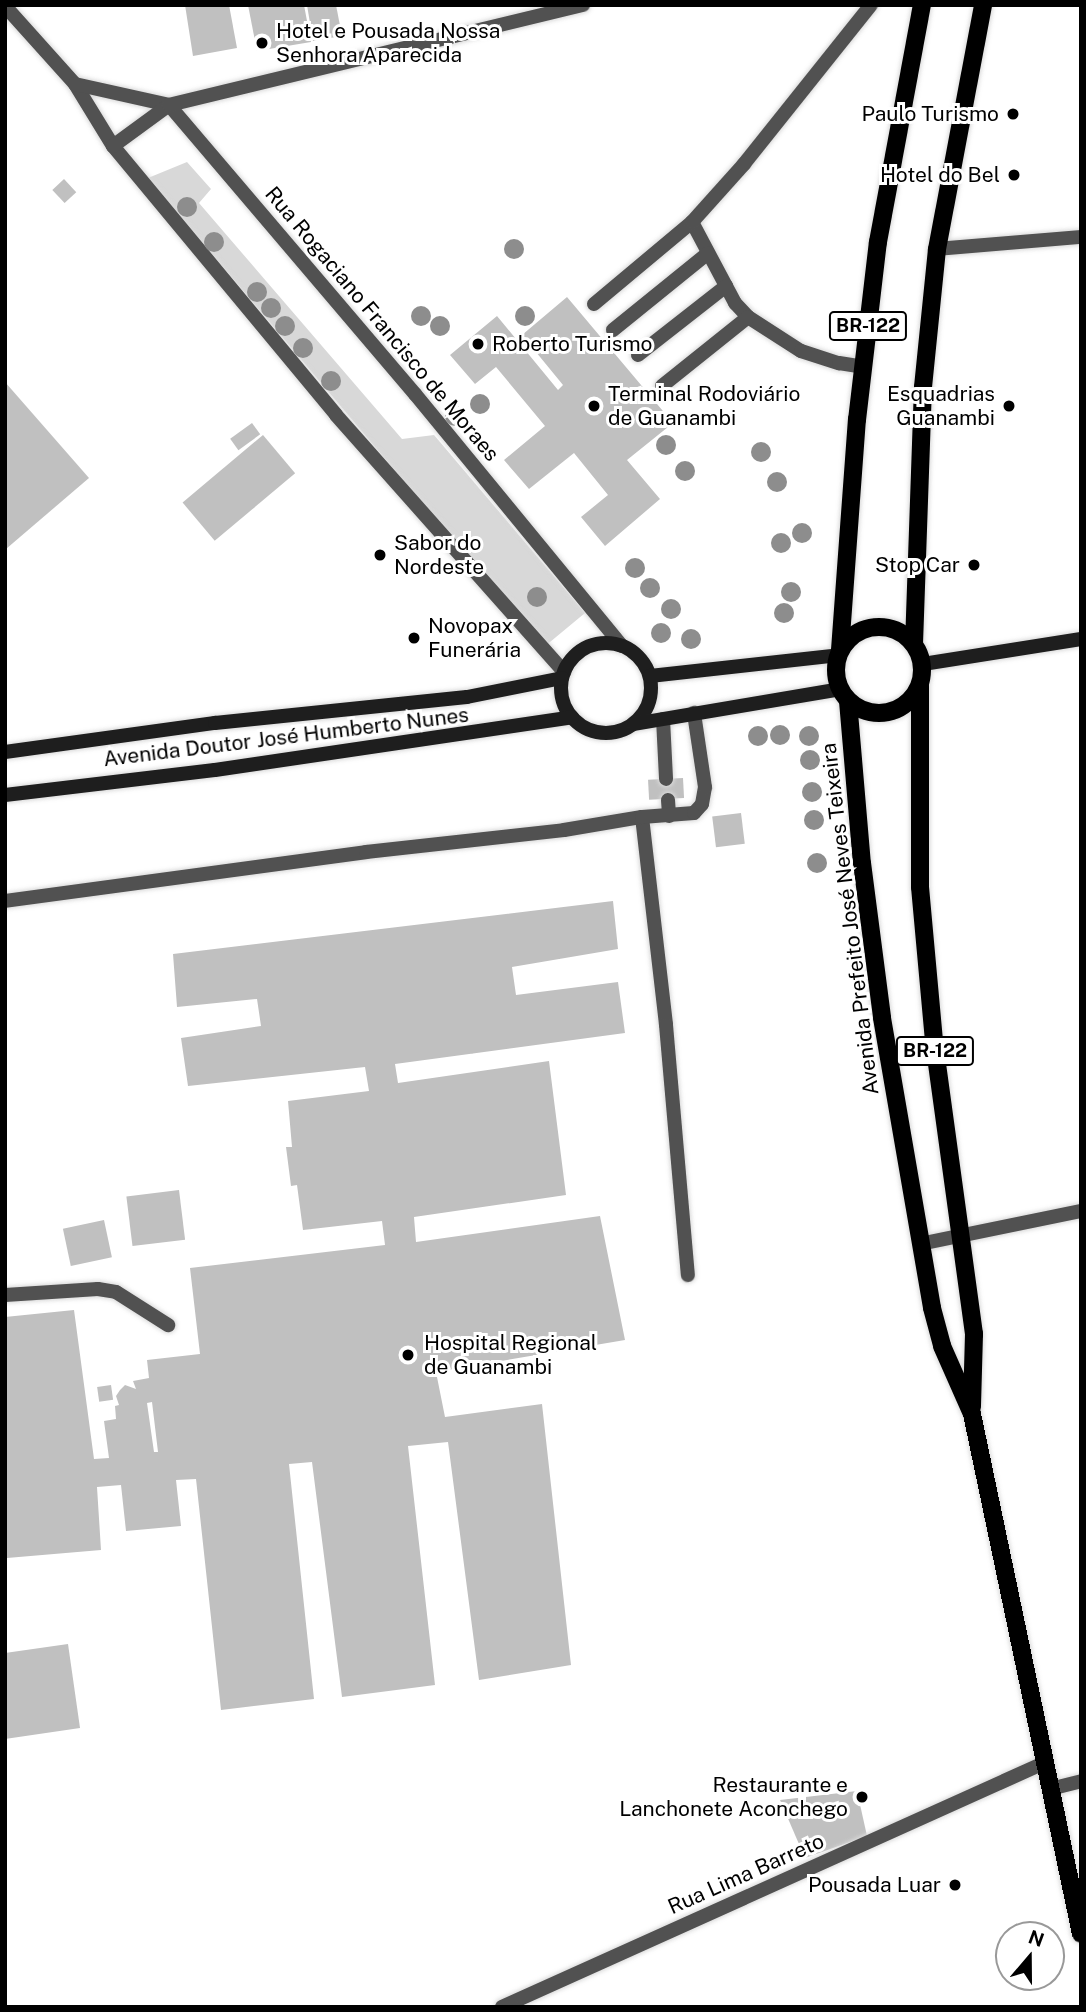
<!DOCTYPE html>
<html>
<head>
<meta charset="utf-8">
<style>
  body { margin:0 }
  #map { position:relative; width:1086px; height:2012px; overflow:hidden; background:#fff; font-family:"Public Sans",sans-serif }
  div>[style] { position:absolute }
  .green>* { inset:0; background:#d8d8d8 }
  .building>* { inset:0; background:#c0c0c0; transform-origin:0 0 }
  .roads { filter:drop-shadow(0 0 2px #dbdbdb) drop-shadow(0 0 2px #dbdbdb) }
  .lane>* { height:14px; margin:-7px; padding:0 7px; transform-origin:7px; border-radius:7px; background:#515151 }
  .street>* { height:14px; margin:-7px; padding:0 7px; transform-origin:7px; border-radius:7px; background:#515151 }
  .secondary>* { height:14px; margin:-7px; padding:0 7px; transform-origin:7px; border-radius:7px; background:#1e1e1e }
  .secondary>.ring { margin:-7px; padding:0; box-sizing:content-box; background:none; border:14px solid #1e1e1e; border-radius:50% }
  .primary>* { height:18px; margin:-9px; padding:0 9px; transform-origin:9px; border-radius:9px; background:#000 }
  .primary>.ring { margin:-9px; padding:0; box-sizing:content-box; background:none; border:18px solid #000; border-radius:50% }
  .trees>* { width:20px; height:20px; margin:-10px; border-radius:50%; background:#8d8d8d }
  .dots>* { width:19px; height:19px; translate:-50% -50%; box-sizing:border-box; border:4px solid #fff; border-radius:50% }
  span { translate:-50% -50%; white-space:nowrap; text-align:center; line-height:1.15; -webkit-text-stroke:6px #fff; paint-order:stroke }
  .shield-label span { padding:2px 5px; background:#fff; border:2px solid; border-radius:5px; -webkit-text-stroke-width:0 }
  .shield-label { font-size:19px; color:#000; font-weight:700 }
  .poi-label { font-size:21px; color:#000 }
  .left { translate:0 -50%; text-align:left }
  .right { translate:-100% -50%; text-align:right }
  .street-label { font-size:21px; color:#000 }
  .frame { position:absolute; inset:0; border:7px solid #000; pointer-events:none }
  .north { position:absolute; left:995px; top:1921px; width:70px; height:70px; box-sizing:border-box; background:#fff; border:2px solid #999; border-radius:50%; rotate:20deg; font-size:19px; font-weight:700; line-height:28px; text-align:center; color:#000 }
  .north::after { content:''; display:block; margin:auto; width:24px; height:32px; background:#000; clip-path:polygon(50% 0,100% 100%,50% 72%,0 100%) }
</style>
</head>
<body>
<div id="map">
  <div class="green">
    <i style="clip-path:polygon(187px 162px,211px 189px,199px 203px,402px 439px,434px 435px,585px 613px,544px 647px,148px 178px)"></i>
  </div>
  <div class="building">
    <i style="clip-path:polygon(185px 5px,229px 5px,237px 48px,193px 56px)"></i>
    <i style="clip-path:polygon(248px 5px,304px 5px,311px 42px,257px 51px)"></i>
    <i style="clip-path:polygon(307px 5px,336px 5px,342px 36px,313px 41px)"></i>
    <i style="left:64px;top:179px;width:18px;height:16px;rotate:47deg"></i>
    <i style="clip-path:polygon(567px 297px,673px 423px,627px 460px,660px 499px,605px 546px,581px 517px,608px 495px,574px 453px,529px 489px,504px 460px,545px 426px,496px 367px,475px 384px,450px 355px,497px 316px,558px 390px,563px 385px,522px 335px)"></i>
    <i style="clip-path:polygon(5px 382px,89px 478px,6px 549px,5px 547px)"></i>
    <i style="left:252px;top:423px;width:14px;height:27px;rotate:54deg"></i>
    <i style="left:263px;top:435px;width:50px;height:105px;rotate:50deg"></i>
    <i style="left:683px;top:778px;width:20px;height:35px;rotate:87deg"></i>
    <i style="left:741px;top:813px;width:31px;height:29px;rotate:83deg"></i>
    <i style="clip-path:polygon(evenodd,613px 901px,618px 949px,512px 967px,516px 995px,618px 982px,625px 1033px,395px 1064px,398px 1083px,549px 1061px,566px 1195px,414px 1217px,416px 1242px,600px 1216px,625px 1340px,436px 1372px,445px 1417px,542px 1404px,571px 1665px,479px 1680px,448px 1442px,408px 1446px,435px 1685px,342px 1697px,312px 1462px,289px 1464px,314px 1699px,221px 1710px,196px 1479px,176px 1480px,181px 1526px,126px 1531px,121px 1485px,97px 1487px,101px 1550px,7px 1558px,5px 1542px,5px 1317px,74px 1310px,94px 1459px,109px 1458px,104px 1421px,116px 1419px,115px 1406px,119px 1405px,116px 1396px,120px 1390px,125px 1385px,136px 1389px,133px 1381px,149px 1378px,147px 1360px,200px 1354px,190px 1268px,385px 1245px,382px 1221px,303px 1230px,297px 1185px,291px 1186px,286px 1147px,292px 1147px,288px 1101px,369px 1091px,365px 1067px,188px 1086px,181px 1038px,261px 1026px,257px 999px,177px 1007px,173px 954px,613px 901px,152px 1402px,158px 1452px,154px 1452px,147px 1403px,152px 1402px)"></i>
    <i style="left:179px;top:1190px;width:50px;height:53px;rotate:83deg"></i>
    <i style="left:104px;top:1220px;width:38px;height:42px;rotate:78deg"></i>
    <i style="left:111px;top:1385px;width:15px;height:14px;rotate:82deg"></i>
    <i style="clip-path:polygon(68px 1644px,80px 1728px,5px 1739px,5px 1653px)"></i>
    <i style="clip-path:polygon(857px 1791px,867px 1836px,805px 1858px,780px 1800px)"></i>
  </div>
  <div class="roads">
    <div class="lane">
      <i style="left:692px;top:222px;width:92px;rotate:62deg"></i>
      <i style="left:735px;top:303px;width:19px;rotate:47deg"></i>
      <i style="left:748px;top:317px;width:63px;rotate:32.7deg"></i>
      <i style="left:801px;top:351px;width:40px;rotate:18deg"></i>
      <i style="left:839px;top:363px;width:24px;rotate:9deg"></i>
      <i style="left:594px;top:304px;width:128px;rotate:-39.9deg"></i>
      <i style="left:692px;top:222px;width:78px;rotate:-48.1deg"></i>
      <i style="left:744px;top:164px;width:203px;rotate:-51.4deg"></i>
      <i style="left:613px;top:330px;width:122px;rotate:-39deg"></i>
      <i style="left:638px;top:355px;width:112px;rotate:-38.1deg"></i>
      <i style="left:662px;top:386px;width:110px;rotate:-38.7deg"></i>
      <i style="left:663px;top:719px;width:60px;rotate:87.1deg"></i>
      <i style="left:668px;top:800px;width:16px;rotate:86deg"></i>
      <i style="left:642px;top:817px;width:209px;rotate:83.4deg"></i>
      <i style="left:666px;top:1025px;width:251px;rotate:85deg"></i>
      <i style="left:5px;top:901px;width:364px;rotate:-7.7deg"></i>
      <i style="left:366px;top:852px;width:199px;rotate:-6.3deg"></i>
      <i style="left:564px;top:830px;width:79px;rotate:-9.5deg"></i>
      <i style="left:642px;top:817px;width:52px;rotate:-4.4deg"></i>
      <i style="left:694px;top:813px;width:12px;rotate:-48deg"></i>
      <i style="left:702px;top:804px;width:17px;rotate:-80deg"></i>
      <i style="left:705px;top:787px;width:75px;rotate:-98.5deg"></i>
      <i style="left:5px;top:1295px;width:93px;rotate:-3.7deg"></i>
      <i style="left:98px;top:1289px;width:18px;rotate:9deg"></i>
      <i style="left:116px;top:1292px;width:62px;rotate:32.4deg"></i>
    </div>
    <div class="street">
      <i style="left:5px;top:6px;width:105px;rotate:48.1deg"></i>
      <i style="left:75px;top:84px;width:73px;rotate:58.5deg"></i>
      <i style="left:113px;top:146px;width:349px;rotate:50.3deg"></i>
      <i style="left:336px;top:415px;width:344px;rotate:48.4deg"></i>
      <i style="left:75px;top:84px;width:96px;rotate:12.6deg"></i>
      <i style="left:169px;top:105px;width:380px;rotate:49.6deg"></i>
      <i style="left:415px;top:394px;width:326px;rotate:50.6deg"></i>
      <i style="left:113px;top:146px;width:69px;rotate:-36.2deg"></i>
      <i style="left:169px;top:105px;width:426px;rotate:-13.6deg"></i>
      <i style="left:937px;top:249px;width:144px;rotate:-4.8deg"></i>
      <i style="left:920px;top:1244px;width:164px;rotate:-11.6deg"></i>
      <i style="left:1050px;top:1789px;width:32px;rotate:-14deg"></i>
      <i style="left:502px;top:2007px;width:594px;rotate:-24.24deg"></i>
    </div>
    <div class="secondary">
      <i class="ring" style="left:561px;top:643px;width:76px;height:76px"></i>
      <i style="left:923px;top:664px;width:160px;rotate:-9deg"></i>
      <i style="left:650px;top:676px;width:190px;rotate:-6.3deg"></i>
      <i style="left:634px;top:724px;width:209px;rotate:-9.6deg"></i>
      <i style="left:5px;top:752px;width:212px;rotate:-7.9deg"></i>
      <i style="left:215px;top:723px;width:253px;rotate:-5.9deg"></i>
      <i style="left:467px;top:697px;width:97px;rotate:-11.3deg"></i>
      <i style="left:5px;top:795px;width:211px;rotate:-6.8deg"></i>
      <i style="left:215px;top:770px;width:361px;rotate:-8.4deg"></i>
    </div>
    <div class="primary">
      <i class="ring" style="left:836px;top:627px;width:68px;height:68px"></i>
      <i style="left:914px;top:644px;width:257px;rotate:-88deg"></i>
      <i style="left:923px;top:387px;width:139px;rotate:-84.2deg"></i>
      <i style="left:937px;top:249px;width:248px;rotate:-79.3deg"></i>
      <i style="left:840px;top:650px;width:231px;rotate:-85.8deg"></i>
      <i style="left:857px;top:420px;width:179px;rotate:-83.3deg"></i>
      <i style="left:878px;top:242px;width:241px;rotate:-79.5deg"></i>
      <i style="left:920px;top:686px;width:201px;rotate:90deg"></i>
      <i style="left:920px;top:887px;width:156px;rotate:84.8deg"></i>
      <i style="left:934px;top:1042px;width:295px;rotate:82.2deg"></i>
      <i style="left:974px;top:1334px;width:73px;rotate:91.6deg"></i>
      <i style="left:848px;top:701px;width:163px;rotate:85.1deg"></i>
      <i style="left:862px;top:863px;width:156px;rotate:82.6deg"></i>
      <i style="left:882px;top:1018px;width:294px;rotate:80.2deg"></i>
      <i style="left:932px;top:1308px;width:39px;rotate:75deg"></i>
      <i style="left:942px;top:1346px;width:74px;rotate:66.2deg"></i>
      <i style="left:972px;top:1414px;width:531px;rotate:78.16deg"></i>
    </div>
  </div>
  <div class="trees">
    <i style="left:187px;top:207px"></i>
    <i style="left:214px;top:242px"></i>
    <i style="left:514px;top:249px"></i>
    <i style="left:257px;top:292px"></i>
    <i style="left:271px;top:308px"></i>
    <i style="left:421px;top:316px"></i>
    <i style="left:525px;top:316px"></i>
    <i style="left:285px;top:326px"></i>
    <i style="left:440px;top:326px"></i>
    <i style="left:303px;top:348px"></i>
    <i style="left:331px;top:381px"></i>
    <i style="left:480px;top:404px"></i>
    <i style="left:455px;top:416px"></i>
    <i style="left:666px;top:445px"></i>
    <i style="left:761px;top:452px"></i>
    <i style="left:685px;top:471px"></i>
    <i style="left:777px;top:482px"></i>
    <i style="left:802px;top:533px"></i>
    <i style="left:781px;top:543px"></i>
    <i style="left:635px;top:568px"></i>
    <i style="left:650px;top:588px"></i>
    <i style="left:791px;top:592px"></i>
    <i style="left:537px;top:597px"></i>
    <i style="left:671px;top:609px"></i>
    <i style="left:784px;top:613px"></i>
    <i style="left:661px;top:633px"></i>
    <i style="left:691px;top:639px"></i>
    <i style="left:780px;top:735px"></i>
    <i style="left:758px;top:736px"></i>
    <i style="left:809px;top:736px"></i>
    <i style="left:810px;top:760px"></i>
    <i style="left:812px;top:792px"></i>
    <i style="left:814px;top:820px"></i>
    <i style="left:817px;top:863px"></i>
  </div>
  <div class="dots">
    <i style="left:262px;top:43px;background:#000"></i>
    <i style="left:1013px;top:114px;background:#000"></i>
    <i style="left:1014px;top:175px;background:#000"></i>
    <i style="left:478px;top:344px;background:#000"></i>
    <i style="left:594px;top:406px;background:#000"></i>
    <i style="left:1009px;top:406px;background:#000"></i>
    <i style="left:380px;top:555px;background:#000"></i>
    <i style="left:974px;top:565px;background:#000"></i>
    <i style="left:414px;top:638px;background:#000"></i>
    <i style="left:408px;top:1355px;background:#000"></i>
    <i style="left:862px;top:1797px;background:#000"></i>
    <i style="left:955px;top:1885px;background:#000"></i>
  </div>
  <div class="shield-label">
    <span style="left:868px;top:326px">BR-122</span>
    <span style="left:935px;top:1051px">BR-122</span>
  </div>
  <div class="poi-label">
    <span class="left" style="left:276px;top:43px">Hotel e Pousada Nossa<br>Senhora Aparecida</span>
    <span class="right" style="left:999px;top:114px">Paulo Turismo</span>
    <span class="right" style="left:1000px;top:175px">Hotel do Bel</span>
    <span class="left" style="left:492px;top:344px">Roberto Turismo</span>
    <span class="left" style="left:608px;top:406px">Terminal Rodoviário<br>de Guanambi</span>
    <span class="right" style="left:995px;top:406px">Esquadrias<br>Guanambi</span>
    <span class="left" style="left:394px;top:555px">Sabor do<br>Nordeste</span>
    <span class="right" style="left:960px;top:565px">Stop Car</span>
    <span class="left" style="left:428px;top:638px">Novopax<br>Funerária</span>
    <span class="left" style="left:424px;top:1355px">Hospital Regional<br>de Guanambi</span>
    <span class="right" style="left:848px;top:1797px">Restaurante e<br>Lanchonete Aconchego</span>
    <span class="right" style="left:941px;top:1885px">Pousada Luar</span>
  </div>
  <div class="street-label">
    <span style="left:382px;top:324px;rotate:50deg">Rua Rogaciano Francisco de Moraes</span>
    <span style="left:286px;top:737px;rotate:-7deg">Avenida Doutor José Humberto Nunes</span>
    <span style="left:850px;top:919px;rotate:-97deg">Avenida Prefeito José Neves Teixeira</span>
    <span style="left:746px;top:1874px;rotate:-24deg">Rua Lima Barreto</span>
  </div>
  <div class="frame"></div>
  <div class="north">N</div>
</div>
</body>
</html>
